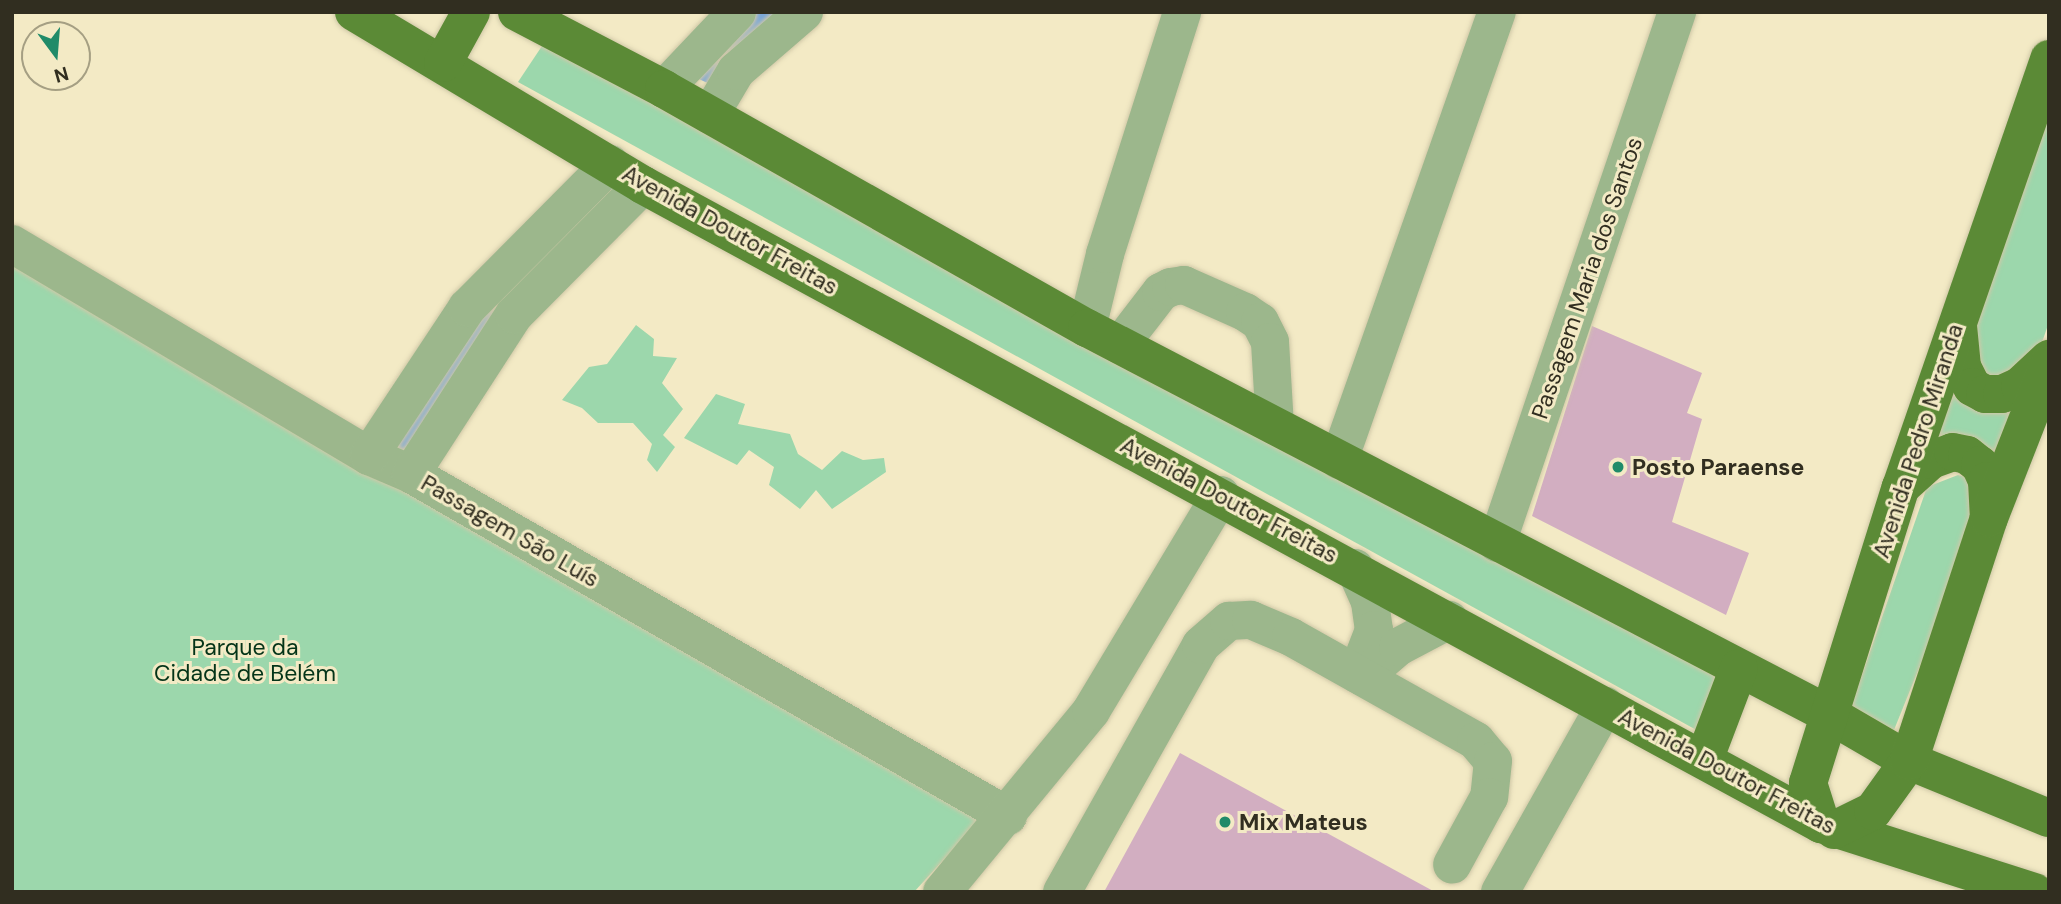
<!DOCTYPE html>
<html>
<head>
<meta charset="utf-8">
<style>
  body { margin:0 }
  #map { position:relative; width:2061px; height:904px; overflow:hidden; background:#f3eac5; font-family:"DM Sans",sans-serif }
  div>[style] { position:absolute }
  .green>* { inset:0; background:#9cd7ac; transform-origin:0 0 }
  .water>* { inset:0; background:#79a7d9 }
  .building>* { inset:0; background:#d2aec1 }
  .roads { filter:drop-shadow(0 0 2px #d0c8a7) drop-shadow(0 0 2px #d0c8a7) }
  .minor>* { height:38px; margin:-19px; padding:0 19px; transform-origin:19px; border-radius:19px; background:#9cb78c }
  .major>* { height:38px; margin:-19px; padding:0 19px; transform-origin:19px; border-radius:19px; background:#5b8a36 }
  .dots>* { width:19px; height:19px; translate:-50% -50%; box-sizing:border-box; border:4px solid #f3eac5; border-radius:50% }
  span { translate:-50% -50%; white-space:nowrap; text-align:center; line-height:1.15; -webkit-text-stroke:6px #f3eac5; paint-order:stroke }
  .street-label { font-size:23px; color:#312e20 }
  .poi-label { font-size:23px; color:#312e20; font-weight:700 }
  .left { translate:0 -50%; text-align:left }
  .park-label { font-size:23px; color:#043418 }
  .frame { position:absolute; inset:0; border:14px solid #312e20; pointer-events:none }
  .north { position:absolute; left:21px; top:21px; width:70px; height:70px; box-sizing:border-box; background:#f3eac5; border:2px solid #a59f83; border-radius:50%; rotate:164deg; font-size:19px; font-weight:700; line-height:28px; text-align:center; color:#312e20 }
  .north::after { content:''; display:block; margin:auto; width:24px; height:32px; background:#208b69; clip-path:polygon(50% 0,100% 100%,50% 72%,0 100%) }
</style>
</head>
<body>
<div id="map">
  <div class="green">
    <i style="clip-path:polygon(546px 40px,1728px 673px,1700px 732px,518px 82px)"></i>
    <i style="clip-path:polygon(2049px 104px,2049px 322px,2038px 354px,2016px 377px,1981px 379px,1969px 317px)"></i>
    <i style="clip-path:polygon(12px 259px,992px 807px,914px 892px,12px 892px)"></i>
    <i style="clip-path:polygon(636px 325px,654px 339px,653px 356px,677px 358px,662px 383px,683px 409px,663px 435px,675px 447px,657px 472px,647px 460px,652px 444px,633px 423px,598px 423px,582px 408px,562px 400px,589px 367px,607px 364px)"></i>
    <i style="left:1954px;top:367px;width:75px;height:94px;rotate:20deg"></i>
    <i style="clip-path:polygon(716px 394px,745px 404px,738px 424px,790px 434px,798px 454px,822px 470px,842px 451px,863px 460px,884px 458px,886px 472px,832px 509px,816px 490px,800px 509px,769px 485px,774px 467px,749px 450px,737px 465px,684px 438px)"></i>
    <i style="clip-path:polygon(1958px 475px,1969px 478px,1977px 525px,1894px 730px,1851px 707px,1927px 487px)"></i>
  </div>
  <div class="water">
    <i style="clip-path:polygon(751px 12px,789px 12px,712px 85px,690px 75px)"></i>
    <i style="clip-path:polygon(591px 198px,410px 463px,393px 454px,473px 320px)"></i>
  </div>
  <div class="building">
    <i style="clip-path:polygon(1592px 326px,1702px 373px,1687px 413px,1702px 419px,1672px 522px,1749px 553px,1726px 615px,1532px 516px)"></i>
    <i style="clip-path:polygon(1180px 753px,1435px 892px,1104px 892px)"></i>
  </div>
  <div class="roads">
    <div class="minor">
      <i style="left:664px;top:89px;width:106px;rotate:-46.5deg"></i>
      <i style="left:710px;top:115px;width:51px;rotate:-59.4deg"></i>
      <i style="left:736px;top:71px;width:90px;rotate:-40.9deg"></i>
      <i style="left:12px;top:244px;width:415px;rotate:30.7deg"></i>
      <i style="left:369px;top:456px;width:46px;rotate:23.2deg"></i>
      <i style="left:411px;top:474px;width:688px;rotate:29.81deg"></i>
      <i style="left:1087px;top:328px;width:76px;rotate:-76.3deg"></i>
      <i style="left:1105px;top:254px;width:254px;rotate:-72.3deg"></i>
      <i style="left:1120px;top:345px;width:67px;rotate:-52.3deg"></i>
      <i style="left:1161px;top:292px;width:11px;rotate:-27deg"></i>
      <i style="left:1171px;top:287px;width:13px;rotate:-9deg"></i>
      <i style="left:1184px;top:285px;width:67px;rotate:23.9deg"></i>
      <i style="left:1245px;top:312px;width:18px;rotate:34deg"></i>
      <i style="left:1260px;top:322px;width:22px;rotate:63deg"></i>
      <i style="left:1270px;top:342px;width:84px;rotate:86.6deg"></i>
      <i style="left:369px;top:456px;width:178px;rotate:-56.5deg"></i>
      <i style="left:467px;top:308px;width:203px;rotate:-45.2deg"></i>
      <i style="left:1339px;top:460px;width:475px;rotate:-70.6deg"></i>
      <i style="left:411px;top:474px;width:189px;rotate:-57.1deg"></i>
      <i style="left:514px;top:315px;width:183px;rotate:-45.2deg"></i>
      <i style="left:1497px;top:543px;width:561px;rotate:-71.27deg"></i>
      <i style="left:1355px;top:568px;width:37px;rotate:66deg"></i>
      <i style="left:1370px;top:602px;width:28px;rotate:82deg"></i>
      <i style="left:1374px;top:630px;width:47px;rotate:111.1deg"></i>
      <i style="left:1363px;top:677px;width:46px;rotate:-40.6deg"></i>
      <i style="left:1398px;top:647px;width:58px;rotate:-27.9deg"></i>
      <i style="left:942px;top:892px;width:234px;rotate:-50.5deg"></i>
      <i style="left:1091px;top:711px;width:252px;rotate:-59deg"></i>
      <i style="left:1062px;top:892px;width:283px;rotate:-60.6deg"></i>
      <i style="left:1201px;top:645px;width:37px;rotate:-41deg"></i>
      <i style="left:1229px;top:621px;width:22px;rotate:-3deg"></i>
      <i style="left:1251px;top:620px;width:43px;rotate:23deg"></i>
      <i style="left:1291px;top:637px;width:212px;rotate:29.3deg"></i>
      <i style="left:1476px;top:741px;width:26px;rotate:50deg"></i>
      <i style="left:1493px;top:761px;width:36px;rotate:96deg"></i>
      <i style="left:1489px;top:797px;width:77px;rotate:118.6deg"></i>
      <i style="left:1500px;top:892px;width:214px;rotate:-60.6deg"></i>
    </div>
    <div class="major">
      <i style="left:354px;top:12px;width:337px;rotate:30.9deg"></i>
      <i style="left:643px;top:185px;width:1340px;rotate:28.48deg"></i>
      <i style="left:1821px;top:824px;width:224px;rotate:17.7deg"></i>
      <i style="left:517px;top:12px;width:166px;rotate:27.6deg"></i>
      <i style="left:664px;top:89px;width:486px;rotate:29.5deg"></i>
      <i style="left:1087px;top:328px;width:838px;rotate:27.51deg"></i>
      <i style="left:1830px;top:715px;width:91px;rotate:30.2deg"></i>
      <i style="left:1909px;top:761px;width:151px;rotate:22.2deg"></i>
      <i style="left:443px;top:63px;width:58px;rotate:-61.2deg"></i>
      <i style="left:1958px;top:326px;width:41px;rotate:84.4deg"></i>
      <i style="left:1962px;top:367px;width:22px;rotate:63deg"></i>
      <i style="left:1972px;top:387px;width:15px;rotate:28deg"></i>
      <i style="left:1985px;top:394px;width:17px"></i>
      <i style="left:2002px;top:394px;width:20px;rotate:-24deg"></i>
      <i style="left:2020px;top:386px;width:40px;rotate:-43deg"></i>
      <i style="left:1901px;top:487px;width:40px;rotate:-42deg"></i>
      <i style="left:1931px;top:460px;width:23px;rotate:-20deg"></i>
      <i style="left:1953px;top:452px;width:14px;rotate:12deg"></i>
      <i style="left:1967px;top:455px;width:16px;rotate:38deg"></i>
      <i style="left:1980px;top:465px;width:17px;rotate:66deg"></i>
      <i style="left:1987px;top:481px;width:35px;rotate:87deg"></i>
      <i style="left:1704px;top:760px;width:98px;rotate:-69.2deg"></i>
      <i style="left:1821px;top:824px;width:43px;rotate:-107.6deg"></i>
      <i style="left:1808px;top:783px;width:310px;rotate:-72.6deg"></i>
      <i style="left:1901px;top:487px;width:453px;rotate:-70.9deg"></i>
      <i style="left:1834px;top:830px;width:43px;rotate:-26deg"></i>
      <i style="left:1873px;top:811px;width:62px;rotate:-54.2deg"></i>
      <i style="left:1909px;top:761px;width:256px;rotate:-71.8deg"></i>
      <i style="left:1989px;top:518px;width:164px;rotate:-68.6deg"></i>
    </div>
  </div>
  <div class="dots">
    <i style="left:1618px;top:467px;background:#208b69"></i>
    <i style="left:1225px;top:822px;background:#208b69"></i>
  </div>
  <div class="street-label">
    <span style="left:730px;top:230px;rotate:29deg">Avenida Doutor Freitas</span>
    <span style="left:1587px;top:278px;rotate:-71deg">Passagem Maria dos Santos</span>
    <span style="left:1918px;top:441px;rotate:-72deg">Avenida Pedro Miranda</span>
    <span style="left:1229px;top:500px;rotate:28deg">Avenida Doutor Freitas</span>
    <span style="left:510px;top:531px;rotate:30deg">Passagem São Luís</span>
    <span style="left:1727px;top:771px;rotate:28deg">Avenida Doutor Freitas</span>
  </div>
  <div class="poi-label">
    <span class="left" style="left:1632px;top:467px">Posto Paraense</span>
    <span class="left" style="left:1239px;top:822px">Mix Mateus</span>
  </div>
  <div class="park-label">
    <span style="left:245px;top:660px">Parque da<br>Cidade de Belém</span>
  </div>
  <div class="frame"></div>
  <div class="north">N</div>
</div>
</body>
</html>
